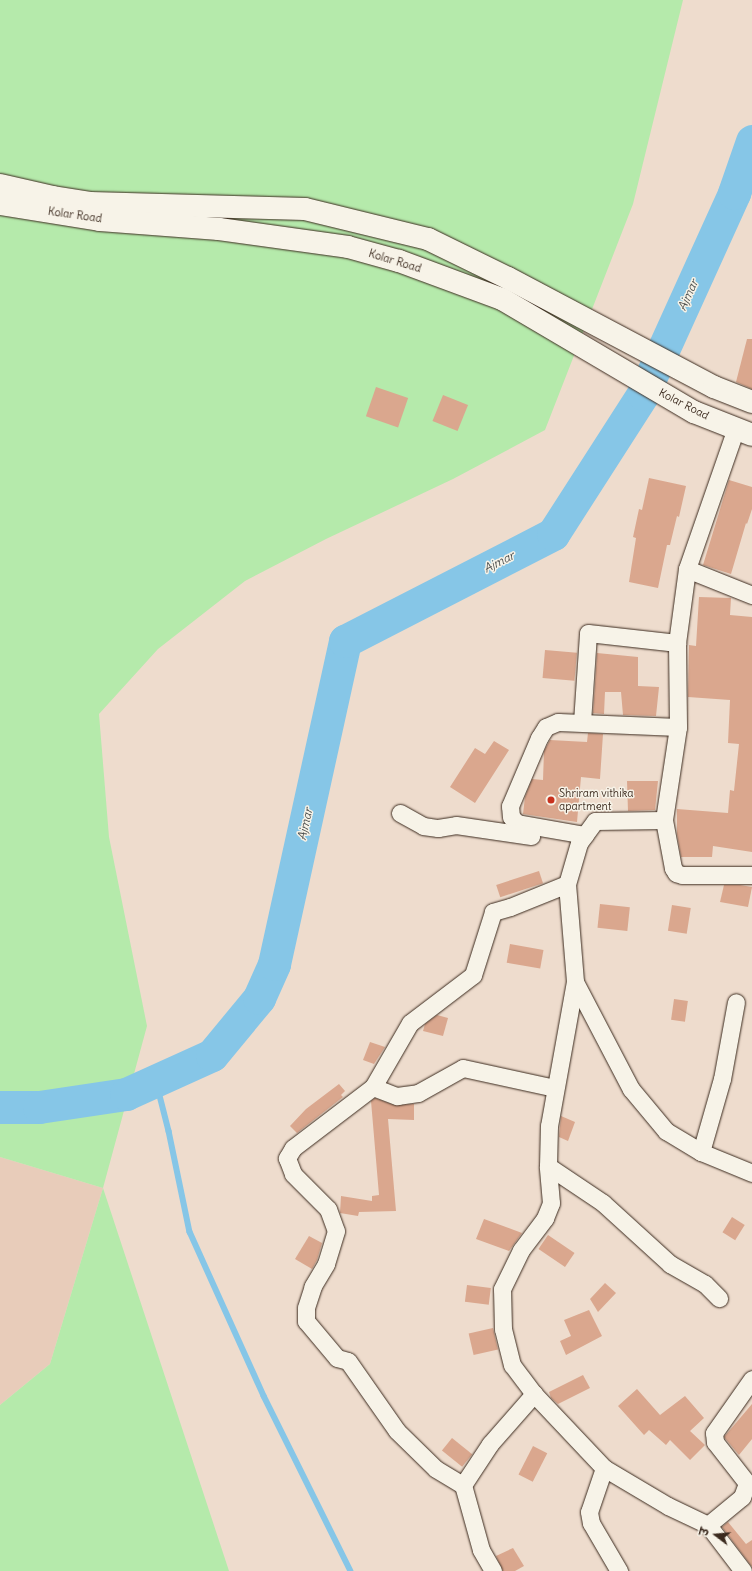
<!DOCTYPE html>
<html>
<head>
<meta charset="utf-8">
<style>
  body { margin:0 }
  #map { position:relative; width:752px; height:1571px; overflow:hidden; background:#eedccd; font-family:Delius,"Playpen Sans Deva",sans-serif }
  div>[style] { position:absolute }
  .built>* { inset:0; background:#e8ccba }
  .green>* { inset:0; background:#b5eaab }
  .stream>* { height:5.5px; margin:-2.75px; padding:0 2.75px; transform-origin:2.75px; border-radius:2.75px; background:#86c6e7 }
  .river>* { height:33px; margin:-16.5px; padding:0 16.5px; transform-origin:16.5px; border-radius:16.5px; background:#86c6e7 }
  .building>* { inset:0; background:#daa78e; transform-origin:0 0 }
  .roads { filter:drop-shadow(0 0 1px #3b2a1e) drop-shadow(0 0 1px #3b2a1e) }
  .minor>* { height:17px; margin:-8.5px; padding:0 8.5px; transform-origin:8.5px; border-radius:8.5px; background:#f7f3e8 }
  .secondary>* { height:22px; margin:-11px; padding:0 11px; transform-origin:11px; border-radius:11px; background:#f7f3e8 }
  .dots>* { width:11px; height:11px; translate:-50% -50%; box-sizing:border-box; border:2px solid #f7f3e8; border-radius:50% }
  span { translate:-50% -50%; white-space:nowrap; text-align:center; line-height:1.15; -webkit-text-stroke:3px #f7f3e8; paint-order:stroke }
  .street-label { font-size:11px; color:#3b2a1e }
  .poi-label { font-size:11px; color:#3b2a1e }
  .left { translate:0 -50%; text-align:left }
  .water-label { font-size:12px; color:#4e5150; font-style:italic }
  .north { position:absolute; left:696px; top:1515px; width:40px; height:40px; -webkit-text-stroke:3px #f7f3e8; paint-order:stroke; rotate:286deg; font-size:11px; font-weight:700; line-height:16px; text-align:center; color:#3b2a1e }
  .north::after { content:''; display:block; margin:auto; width:14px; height:18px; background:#3b2a1e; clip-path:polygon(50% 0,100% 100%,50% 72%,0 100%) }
</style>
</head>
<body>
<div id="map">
  <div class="built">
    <i style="clip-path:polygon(0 1157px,103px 1188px,50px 1364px,0 1405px)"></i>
  </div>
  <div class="green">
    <i style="clip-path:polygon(0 0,683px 0,633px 204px,545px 430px,453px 479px,326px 539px,245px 581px,158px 649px,99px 714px,109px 837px,147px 1026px,103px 1188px,229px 1571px,0 1571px,0 1405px,50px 1364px,103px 1188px,0 1157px)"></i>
  </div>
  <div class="stream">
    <i style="left:156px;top:1080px;width:53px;rotate:75.7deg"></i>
    <i style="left:169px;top:1131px;width:103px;rotate:78.3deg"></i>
    <i style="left:190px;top:1232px;width:180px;rotate:65.7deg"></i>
    <i style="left:264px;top:1396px;width:195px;rotate:63.6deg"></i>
  </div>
  <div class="river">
    <i style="left:0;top:1107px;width:39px"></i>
    <i style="left:39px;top:1107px;width:88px;rotate:-8.5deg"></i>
    <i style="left:126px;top:1094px;width:94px;rotate:-24.4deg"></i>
    <i style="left:212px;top:1055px;width:74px;rotate:-50.5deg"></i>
    <i style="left:259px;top:998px;width:37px;rotate:-66deg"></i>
    <i style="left:274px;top:964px;width:331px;rotate:-77.6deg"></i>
    <i style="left:345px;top:641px;width:234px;rotate:-27.2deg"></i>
    <i style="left:553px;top:534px;width:166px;rotate:-57.3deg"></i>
    <i style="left:643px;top:394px;width:221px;rotate:-65.6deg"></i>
    <i style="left:734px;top:193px;width:55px;rotate:-70.9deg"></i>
  </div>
  <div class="building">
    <i style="clip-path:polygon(747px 339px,752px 339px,752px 389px,736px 382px)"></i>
    <i style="left:376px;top:387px;width:34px;height:31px;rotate:19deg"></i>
    <i style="left:443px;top:395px;width:27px;height:28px;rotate:22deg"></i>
    <i style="clip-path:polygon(649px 478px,686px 486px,679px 517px,677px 516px,670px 545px,667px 545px,658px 588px,629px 582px,636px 538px,633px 537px,639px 509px,642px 510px)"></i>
    <i style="clip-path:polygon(729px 480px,752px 487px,752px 509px,747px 524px,746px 523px,731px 574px,703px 565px)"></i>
    <i style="clip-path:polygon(699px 597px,731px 598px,730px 615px,752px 617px,752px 852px,713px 846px,712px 857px,681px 857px,677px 834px,677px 809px,728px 813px,730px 790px,734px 791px,739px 744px,728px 743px,730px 700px,688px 697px,689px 645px,696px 646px)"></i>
    <i style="left:545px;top:650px;width:32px;height:28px;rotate:5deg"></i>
    <i style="clip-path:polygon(597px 653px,638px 657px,638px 686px,659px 687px,656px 716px,623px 715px,621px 692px,605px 692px,604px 714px,593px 713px)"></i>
    <i style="clip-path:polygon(588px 733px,603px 734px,600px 779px,581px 777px,577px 822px,523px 814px,525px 797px,532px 779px,543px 780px,544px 751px,550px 740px,587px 742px)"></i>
    <i style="clip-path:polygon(494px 741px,509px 750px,475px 803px,450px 787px,475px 748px,485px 754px)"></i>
    <i style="clip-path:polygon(627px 781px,658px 781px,655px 810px,628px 811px)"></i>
    <i style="left:539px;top:871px;width:13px;height:45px;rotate:72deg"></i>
    <i style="clip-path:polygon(724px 885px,740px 885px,752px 887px,748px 907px,720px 902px)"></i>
    <i style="left:600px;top:904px;width:30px;height:24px;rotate:6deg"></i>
    <i style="left:672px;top:905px;width:19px;height:26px;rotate:9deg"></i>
    <i style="left:510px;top:944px;width:34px;height:19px;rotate:10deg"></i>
    <i style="left:674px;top:999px;width:14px;height:21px;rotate:8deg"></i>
    <i style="clip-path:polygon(437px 1015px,448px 1018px,443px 1036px,423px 1031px,425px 1024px)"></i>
    <i style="clip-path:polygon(370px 1042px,385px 1047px,374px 1064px,363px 1060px)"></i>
    <i style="clip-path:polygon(339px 1084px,345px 1091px,341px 1095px,343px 1097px,297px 1133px,290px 1126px,306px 1109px)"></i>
    <i style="clip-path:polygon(375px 1098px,394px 1105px,414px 1104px,414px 1120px,388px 1119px,396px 1211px,359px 1212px,358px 1216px,340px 1213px,341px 1196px,372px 1201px,372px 1196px,379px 1195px,371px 1101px)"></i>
    <i style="clip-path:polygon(561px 1116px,575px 1122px,568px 1141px,559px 1137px)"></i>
    <i style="left:732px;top:1217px;width:15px;height:18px;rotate:32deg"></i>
    <i style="clip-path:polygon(484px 1219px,522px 1233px,509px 1251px,476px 1239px)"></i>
    <i style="left:548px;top:1235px;width:32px;height:17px;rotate:34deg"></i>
    <i style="clip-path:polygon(309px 1236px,322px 1243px,317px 1260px,312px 1269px,295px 1259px)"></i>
    <i style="clip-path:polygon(605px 1283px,616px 1293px,598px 1312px,590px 1299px)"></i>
    <i style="left:467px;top:1285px;width:24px;height:17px;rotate:7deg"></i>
    <i style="clip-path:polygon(589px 1310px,602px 1336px,566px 1355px,560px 1341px,571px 1336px,564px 1320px)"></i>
    <i style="left:493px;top:1328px;width:22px;height:25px;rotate:77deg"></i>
    <i style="clip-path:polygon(583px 1375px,590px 1388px,558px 1404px,551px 1398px,549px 1392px)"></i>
    <i style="clip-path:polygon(637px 1389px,660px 1415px,685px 1396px,704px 1418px,690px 1431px,705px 1445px,690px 1460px,670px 1440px,666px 1445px,649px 1430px,644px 1435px,618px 1406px)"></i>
    <i style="clip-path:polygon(752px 1404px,752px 1439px,739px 1455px,724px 1437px)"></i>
    <i style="left:452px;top:1438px;width:26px;height:16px;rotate:39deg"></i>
    <i style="left:533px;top:1446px;width:16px;height:32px;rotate:27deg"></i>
    <i style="clip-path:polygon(728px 1522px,746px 1544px,752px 1540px,752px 1567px,722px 1527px)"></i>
    <i style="clip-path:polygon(513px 1548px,524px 1566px,515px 1571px,503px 1571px,496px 1556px)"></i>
  </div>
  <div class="roads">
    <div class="minor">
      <i style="left:736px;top:428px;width:149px;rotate:109.2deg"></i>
      <i style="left:687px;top:569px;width:75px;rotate:97.7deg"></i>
      <i style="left:677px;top:643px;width:84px;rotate:89.3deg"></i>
      <i style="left:678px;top:727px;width:94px;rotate:98.6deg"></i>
      <i style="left:664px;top:820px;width:49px;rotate:79.4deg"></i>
      <i style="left:673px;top:868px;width:6px;rotate:59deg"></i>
      <i style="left:676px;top:873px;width:6px;rotate:18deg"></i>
      <i style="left:682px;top:875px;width:70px"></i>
      <i style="left:687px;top:569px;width:70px;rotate:21.8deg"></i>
      <i style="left:582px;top:722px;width:89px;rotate:-86.1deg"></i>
      <i style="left:588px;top:633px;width:90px;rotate:6.4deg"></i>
      <i style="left:400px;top:813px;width:26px;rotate:29deg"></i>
      <i style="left:423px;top:826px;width:15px;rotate:8deg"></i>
      <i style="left:438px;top:828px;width:18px;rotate:-9deg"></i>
      <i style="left:456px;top:825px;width:76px;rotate:8.3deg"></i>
      <i style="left:664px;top:820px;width:69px;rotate:179.2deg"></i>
      <i style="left:595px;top:821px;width:27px;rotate:126deg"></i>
      <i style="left:579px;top:843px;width:43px;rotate:106.3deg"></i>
      <i style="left:567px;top:884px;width:98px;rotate:85.3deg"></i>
      <i style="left:575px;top:982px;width:121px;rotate:62.4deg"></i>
      <i style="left:631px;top:1089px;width:55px;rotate:50.2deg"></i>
      <i style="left:666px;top:1131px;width:41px;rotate:31deg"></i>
      <i style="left:701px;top:1152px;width:55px;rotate:22.4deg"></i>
      <i style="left:585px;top:835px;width:69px;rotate:-170deg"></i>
      <i style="left:517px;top:823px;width:8px;rotate:-135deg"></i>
      <i style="left:511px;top:817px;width:11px;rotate:-95deg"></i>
      <i style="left:510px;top:806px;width:74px;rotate:-66.9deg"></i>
      <i style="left:539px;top:738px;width:13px;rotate:-58deg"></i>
      <i style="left:546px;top:727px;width:13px;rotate:-23deg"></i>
      <i style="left:558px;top:722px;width:120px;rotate:2.4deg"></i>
      <i style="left:567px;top:884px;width:61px;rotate:158deg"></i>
      <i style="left:510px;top:907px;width:18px;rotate:164deg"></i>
      <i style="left:493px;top:912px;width:66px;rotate:107.6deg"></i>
      <i style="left:473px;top:975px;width:79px;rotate:142.7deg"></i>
      <i style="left:410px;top:1023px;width:74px;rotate:120deg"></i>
      <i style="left:373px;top:1087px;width:101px;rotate:142.7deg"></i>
      <i style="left:293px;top:1148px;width:12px;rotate:121deg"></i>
      <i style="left:287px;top:1158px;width:17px;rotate:69deg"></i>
      <i style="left:293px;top:1174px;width:49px;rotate:45deg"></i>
      <i style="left:328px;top:1209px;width:23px;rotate:70deg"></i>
      <i style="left:336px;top:1231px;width:34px;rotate:107deg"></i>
      <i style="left:326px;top:1264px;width:26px;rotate:121deg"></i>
      <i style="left:313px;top:1286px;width:23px;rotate:108deg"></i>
      <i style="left:306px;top:1308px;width:13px;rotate:90deg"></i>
      <i style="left:306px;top:1321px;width:48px;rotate:50deg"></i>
      <i style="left:337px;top:1358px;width:11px;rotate:15deg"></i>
      <i style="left:348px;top:1361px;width:85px;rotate:55deg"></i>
      <i style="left:397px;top:1431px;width:54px;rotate:44.3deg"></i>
      <i style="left:436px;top:1469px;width:31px;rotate:31deg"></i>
      <i style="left:463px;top:1485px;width:49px;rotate:-56.6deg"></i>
      <i style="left:490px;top:1444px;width:67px;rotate:-48.7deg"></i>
      <i style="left:534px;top:1394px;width:36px;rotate:-127deg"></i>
      <i style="left:512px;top:1365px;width:37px;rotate:-104deg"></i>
      <i style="left:503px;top:1329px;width:40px;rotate:-91.4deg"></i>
      <i style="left:502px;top:1289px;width:43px;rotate:-64deg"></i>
      <i style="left:521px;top:1250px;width:40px;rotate:-53deg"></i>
      <i style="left:545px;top:1218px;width:16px;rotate:-68deg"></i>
      <i style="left:551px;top:1203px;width:37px;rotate:-95deg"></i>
      <i style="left:548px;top:1166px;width:40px;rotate:-88.6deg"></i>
      <i style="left:549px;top:1126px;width:146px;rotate:-79.8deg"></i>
      <i style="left:373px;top:1087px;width:26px;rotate:21deg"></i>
      <i style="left:397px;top:1096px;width:21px;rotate:-8deg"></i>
      <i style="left:418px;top:1093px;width:51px;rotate:-29.1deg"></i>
      <i style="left:463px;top:1068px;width:94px;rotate:12.3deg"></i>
      <i style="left:701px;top:1152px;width:76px;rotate:-74deg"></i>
      <i style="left:722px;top:1079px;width:78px;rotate:-79.7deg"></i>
      <i style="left:548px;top:1166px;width:66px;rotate:33.9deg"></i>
      <i style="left:603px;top:1203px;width:91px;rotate:42.3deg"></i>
      <i style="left:670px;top:1264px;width:40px;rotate:29.7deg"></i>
      <i style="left:705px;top:1284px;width:20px;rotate:45deg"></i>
      <i style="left:534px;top:1394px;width:102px;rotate:46.6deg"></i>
      <i style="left:604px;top:1468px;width:74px;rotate:30.7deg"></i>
      <i style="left:668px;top:1506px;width:44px;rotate:25.4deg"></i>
      <i style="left:604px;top:1468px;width:46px;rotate:108.8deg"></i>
      <i style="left:589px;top:1512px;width:11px;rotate:80deg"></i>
      <i style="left:591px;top:1523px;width:56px;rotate:59.7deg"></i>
      <i style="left:463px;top:1485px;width:67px;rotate:74.5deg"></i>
      <i style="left:481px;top:1550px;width:24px;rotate:60deg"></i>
      <i style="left:743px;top:1571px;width:58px;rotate:-127.3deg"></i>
      <i style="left:708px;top:1525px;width:44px;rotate:-39.5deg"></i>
      <i style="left:742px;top:1497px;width:15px;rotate:-70deg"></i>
      <i style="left:747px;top:1483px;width:52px;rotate:-128deg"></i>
      <i style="left:715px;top:1442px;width:9px;rotate:-96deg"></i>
      <i style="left:714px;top:1433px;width:66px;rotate:-54.9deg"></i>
    </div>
    <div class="secondary">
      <i style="left:0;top:185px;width:54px;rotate:12.8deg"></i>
      <i style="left:53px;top:197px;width:37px;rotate:9deg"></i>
      <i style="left:90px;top:203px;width:215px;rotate:1.6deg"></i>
      <i style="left:305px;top:209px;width:127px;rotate:13.7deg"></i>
      <i style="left:428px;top:239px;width:89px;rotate:26deg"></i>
      <i style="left:508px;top:278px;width:233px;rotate:27.9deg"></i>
      <i style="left:714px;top:387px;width:41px;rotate:21.5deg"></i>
      <i style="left:0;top:204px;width:101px;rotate:9.1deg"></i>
      <i style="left:100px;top:220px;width:119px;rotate:4.3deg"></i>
      <i style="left:219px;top:229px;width:130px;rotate:7.9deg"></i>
      <i style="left:348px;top:247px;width:53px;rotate:15.4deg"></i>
      <i style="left:399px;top:261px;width:110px;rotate:20.3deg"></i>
      <i style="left:502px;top:299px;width:223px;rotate:30.5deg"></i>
      <i style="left:694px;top:412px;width:62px;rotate:21.6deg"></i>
    </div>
  </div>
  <div class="dots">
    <i style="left:551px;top:800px;background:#c8321e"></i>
  </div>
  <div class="street-label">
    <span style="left:75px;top:215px;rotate:8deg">Kolar Road</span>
    <span style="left:395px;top:261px;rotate:17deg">Kolar Road</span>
    <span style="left:684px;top:404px;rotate:27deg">Kolar Road</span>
  </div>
  <div class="poi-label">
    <span class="left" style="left:559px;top:800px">Shriram vithika<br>apartment</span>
  </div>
  <div class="water-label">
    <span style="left:688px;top:295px;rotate:-66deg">Ajmar</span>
    <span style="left:499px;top:562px;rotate:-27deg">Ajmar</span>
    <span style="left:305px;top:824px;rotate:-78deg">Ajmar</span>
  </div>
  <div class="north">उ</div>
</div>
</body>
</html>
